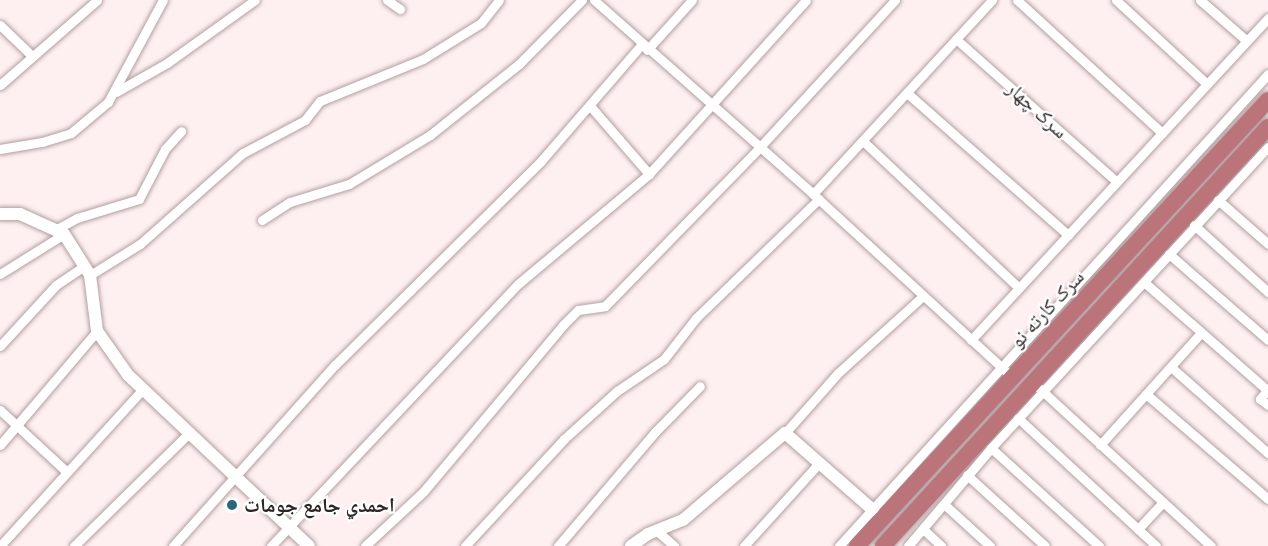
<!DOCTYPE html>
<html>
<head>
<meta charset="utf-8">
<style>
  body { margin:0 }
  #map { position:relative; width:1268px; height:546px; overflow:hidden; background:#fef0f1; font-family:Raleway,"Noto Naskh Arabic",sans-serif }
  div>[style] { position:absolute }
  .roads { filter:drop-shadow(0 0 2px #b39fa0) drop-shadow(0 0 2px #b39fa0) }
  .street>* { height:9px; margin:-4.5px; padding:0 4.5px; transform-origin:4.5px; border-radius:4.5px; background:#fff }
  .secondary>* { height:12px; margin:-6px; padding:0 6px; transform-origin:6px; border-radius:6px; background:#fff }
  .highway>* { height:16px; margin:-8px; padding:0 8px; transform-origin:8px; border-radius:8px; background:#bc747b }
  .dots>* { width:16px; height:16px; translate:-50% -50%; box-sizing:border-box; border:3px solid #fff; border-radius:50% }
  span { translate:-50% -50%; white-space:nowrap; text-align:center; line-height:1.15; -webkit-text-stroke:4.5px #fff; paint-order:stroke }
  .street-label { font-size:20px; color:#2e2627 }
  .poi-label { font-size:20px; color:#2e2627; font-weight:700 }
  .left { translate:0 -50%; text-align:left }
</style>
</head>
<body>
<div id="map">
  <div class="roads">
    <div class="street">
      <i style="left:387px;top:0;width:16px;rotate:35deg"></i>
      <i style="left:594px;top:0;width:293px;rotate:41.5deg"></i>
      <i style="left:813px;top:194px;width:270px;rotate:42.6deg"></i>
      <i style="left:1017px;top:0;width:197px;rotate:42.5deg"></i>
      <i style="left:1116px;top:0;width:124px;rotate:42.7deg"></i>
      <i style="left:1200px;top:0;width:62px;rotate:41.1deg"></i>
      <i style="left:0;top:25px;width:45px;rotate:44.1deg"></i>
      <i style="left:956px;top:39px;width:215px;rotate:41.6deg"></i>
      <i style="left:647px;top:50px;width:67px;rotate:-48deg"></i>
      <i style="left:0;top:85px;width:129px;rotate:-41.2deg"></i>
      <i style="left:116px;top:92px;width:59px;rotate:-29.6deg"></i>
      <i style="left:167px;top:63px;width:108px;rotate:-35.6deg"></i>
      <i style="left:907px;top:93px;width:215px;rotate:41.4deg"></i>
      <i style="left:591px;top:107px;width:89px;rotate:49.1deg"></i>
      <i style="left:863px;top:141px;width:214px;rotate:43.3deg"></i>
      <i style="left:0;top:149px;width:43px;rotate:-9.5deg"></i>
      <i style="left:42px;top:142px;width:30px;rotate:-17deg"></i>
      <i style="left:71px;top:133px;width:48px;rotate:-40deg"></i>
      <i style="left:108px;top:102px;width:116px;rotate:-61.7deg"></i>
      <i style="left:813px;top:194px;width:264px;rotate:-47.3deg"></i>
      <i style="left:1218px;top:200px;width:67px;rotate:41.3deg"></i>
      <i style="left:262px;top:220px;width:33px;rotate:-33deg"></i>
      <i style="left:290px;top:202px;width:62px;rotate:-17deg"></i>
      <i style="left:349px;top:184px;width:95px;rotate:-31.2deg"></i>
      <i style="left:430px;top:135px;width:114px;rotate:-38.6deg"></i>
      <i style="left:519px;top:64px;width:90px;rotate:-45.5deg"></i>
      <i style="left:1194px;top:225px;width:100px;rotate:42.2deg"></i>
      <i style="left:57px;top:229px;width:23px;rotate:-29deg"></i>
      <i style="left:77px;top:218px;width:65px;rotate:-17deg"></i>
      <i style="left:139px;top:199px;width:56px;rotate:-62.5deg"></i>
      <i style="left:165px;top:149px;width:24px;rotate:-48deg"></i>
      <i style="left:1169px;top:254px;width:131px;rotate:41deg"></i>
      <i style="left:0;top:274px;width:75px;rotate:-32deg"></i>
      <i style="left:90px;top:275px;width:59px;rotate:-31.8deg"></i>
      <i style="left:140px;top:244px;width:137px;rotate:-41.5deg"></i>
      <i style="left:243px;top:153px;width:70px;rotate:-28deg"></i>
      <i style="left:305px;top:120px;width:24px;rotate:-52deg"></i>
      <i style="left:320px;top:101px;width:111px;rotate:-22.2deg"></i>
      <i style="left:423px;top:59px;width:68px;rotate:-31.8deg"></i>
      <i style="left:481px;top:23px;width:29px;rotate:-52deg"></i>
      <i style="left:1144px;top:282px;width:164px;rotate:41.3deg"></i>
      <i style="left:971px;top:340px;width:438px;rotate:-47.3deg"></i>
      <i style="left:0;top:346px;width:83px;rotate:-47.4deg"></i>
      <i style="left:56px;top:285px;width:34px;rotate:-34deg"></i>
      <i style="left:1171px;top:367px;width:130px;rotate:41.6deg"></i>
      <i style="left:1038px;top:387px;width:235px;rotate:42.6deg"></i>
      <i style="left:1268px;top:389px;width:13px;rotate:129deg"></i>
      <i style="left:1260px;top:399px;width:10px;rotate:37deg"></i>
      <i style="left:1146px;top:394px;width:161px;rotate:40.7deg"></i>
      <i style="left:0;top:410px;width:91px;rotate:42.8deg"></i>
      <i style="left:1018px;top:418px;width:188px;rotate:42.8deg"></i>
      <i style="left:785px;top:433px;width:80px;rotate:-48.5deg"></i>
      <i style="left:838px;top:373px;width:115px;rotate:-42.2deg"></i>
      <i style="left:0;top:445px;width:150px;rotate:-49.6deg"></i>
      <i style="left:1100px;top:445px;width:149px;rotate:-48deg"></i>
      <i style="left:991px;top:448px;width:146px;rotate:42.2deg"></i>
      <i style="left:967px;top:475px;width:105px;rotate:42.3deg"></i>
      <i style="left:945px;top:505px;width:61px;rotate:42.3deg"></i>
      <i style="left:923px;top:529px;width:25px;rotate:43deg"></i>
      <i style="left:1138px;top:529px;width:37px;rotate:-47deg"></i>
      <i style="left:657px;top:531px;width:23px;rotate:41deg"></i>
      <i style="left:0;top:546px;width:211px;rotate:-47.7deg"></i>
      <i style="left:74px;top:546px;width:163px;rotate:-44.5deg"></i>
      <i style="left:173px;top:546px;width:243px;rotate:-48.2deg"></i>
      <i style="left:335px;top:365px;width:290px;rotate:-44.7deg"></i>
      <i style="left:541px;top:161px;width:153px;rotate:-49.2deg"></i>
      <i style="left:271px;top:546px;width:360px;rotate:-46.7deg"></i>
      <i style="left:518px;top:284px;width:171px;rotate:-40deg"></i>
      <i style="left:649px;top:174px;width:234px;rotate:-47.9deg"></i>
      <i style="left:365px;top:546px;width:79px;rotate:-43deg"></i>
      <i style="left:423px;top:492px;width:218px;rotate:-50deg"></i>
      <i style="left:563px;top:325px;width:21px;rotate:-45deg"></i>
      <i style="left:578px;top:310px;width:27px;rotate:-8deg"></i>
      <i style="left:605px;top:306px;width:221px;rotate:-45.7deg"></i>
      <i style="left:759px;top:148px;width:201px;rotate:-47.4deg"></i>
      <i style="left:465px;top:546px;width:146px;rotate:-47.2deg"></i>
      <i style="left:564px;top:439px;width:72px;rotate:-42.2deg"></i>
      <i style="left:617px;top:391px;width:57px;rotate:-34.2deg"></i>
      <i style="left:664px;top:359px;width:52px;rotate:-52deg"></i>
      <i style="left:696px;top:318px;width:171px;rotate:-44.1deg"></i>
      <i style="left:558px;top:546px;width:150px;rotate:-49.6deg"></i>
      <i style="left:655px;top:432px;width:64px;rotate:-45.6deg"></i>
      <i style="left:744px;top:546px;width:112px;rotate:-47.9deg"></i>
      <i style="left:839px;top:546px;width:638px;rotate:-47.73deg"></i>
      <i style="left:908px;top:546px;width:128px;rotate:-49.7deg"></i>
      <i style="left:991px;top:448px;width:409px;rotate:-47.4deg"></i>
    </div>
    <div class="secondary">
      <i style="left:0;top:214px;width:20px"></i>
      <i style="left:20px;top:214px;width:48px;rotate:24.4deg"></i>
      <i style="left:64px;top:234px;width:49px;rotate:57.6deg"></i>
      <i style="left:90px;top:275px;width:56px;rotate:82.9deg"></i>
      <i style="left:97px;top:331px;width:54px;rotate:54.8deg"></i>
      <i style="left:128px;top:375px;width:249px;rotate:43.4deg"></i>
      <i style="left:631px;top:546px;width:21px;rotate:-35deg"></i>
      <i style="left:648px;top:534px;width:38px;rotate:-22deg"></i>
      <i style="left:683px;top:520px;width:134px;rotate:-40.5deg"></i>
      <i style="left:785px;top:433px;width:117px;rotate:41.2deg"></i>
    </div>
    <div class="highway">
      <i style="left:857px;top:546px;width:606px;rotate:-47.34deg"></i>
      <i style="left:883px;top:546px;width:569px;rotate:-47.42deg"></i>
    </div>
  </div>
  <div class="dots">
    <i style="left:232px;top:505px;background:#29677d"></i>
  </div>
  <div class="street-label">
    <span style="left:1037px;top:110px;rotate:42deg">سرک چهار</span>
    <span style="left:1047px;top:309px;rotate:-47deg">سرک کارته نو</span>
  </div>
  <div class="poi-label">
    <span class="left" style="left:244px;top:505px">احمدي جامع جومات</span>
  </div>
</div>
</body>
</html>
